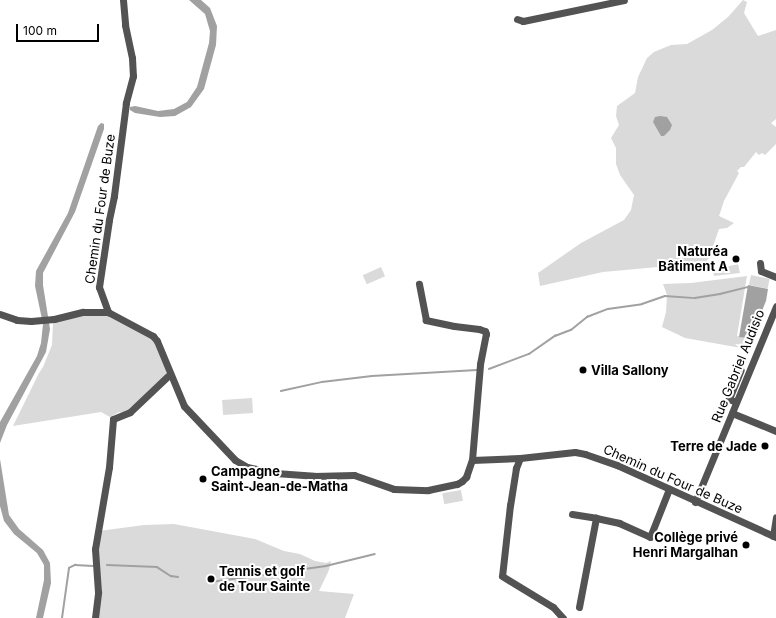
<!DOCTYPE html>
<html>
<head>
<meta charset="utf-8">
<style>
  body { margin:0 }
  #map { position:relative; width:776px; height:618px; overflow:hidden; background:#fff; font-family:Inter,sans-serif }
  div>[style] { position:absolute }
  .green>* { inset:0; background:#dadada; transform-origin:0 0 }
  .water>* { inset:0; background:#a1a1a1 }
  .stream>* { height:1.5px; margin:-0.75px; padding:0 0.75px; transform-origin:0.75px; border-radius:0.75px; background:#a1a1a1 }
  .minor>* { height:7px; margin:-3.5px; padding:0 3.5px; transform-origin:3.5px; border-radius:3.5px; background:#535353 }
  .dots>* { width:11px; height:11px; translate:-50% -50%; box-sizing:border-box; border:2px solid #fff; border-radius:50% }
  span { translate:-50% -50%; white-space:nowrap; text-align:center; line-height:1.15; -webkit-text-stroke:4px #fff; paint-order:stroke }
  .street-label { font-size:13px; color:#000 }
  .poi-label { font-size:13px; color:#000; font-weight:700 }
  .right { translate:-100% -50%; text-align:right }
  .left { translate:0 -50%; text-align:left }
  .scale { position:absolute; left:16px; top:24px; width:83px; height:18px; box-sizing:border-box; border:2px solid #000; border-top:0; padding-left:5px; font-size:12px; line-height:14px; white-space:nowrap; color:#000; -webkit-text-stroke:3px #fff; paint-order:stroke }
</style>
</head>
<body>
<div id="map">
  <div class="green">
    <i style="clip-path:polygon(743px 0,747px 2px,744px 13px,758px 36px,776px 30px,776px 119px,771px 123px,776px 127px,776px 144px,765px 155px,762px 153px,759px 155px,756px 152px,744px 167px,741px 167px,737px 171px,739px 173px,724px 201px,719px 216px,734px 223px,727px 228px,719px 229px,709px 258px,702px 266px,680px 270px,658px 267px,603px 272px,540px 286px,538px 273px,581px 243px,624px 220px,631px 210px,634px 195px,620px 175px,616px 164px,616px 148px,611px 138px,619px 125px,616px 116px,617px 106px,635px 93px,638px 77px,647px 58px,654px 52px,671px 45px,687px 44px,712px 30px,728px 17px)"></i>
    <i style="clip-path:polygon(738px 264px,740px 273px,714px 276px,713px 270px)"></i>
    <i style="left:381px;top:267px;width:10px;height:20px;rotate:66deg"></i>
    <i style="left:751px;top:275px;width:19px;height:10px;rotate:12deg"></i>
    <i style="clip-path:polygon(747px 276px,737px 336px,751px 338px,747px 349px,685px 338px,662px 327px,666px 312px,667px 295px,663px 284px,691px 283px)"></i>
    <i style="clip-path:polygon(78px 315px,104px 315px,113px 317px,153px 338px,167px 371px,165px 376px,129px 410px,122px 413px,119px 412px,110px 417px,101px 412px,13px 426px,39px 373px,43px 367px,52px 345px,53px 322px)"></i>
    <i style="left:252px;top:398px;width:15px;height:30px;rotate:86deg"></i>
    <i style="left:461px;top:490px;width:11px;height:19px;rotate:80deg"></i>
    <i style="clip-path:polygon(174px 524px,255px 539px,284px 551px,300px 554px,315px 561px,326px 563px,331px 561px,329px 570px,319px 591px,354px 594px,345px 618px,96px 618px,96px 551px,99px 531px,144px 525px)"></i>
  </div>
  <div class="water">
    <i style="clip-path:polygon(189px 0,201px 0,210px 8px,217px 26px,216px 45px,204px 89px,191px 107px,175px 116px,160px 117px,135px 113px,130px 110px,130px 107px,135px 106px,158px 111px,174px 109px,187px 102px,197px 87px,209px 43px,210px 31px,205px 14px)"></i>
    <i style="clip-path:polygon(660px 116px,667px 117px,672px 125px,670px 130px,664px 136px,661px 136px,653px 122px,655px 117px)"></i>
    <i style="clip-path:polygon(101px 123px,104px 124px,104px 129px,75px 212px,43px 273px,43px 285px,50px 329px,46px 352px,7px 425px,0 443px,0 422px,37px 356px,41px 343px,43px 324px,35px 286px,36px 271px,68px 213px,98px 126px)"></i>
    <i style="clip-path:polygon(748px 285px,768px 289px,766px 301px,751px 338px,739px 337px)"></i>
    <i style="clip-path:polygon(0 459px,9px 515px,19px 529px,43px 550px,50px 563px,51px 583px,43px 618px,36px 618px,44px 580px,44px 565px,37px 553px,14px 534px,4px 521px,0 506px)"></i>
  </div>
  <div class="stream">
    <i style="left:489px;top:369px;width:43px;rotate:-20.6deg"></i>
    <i style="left:529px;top:354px;width:32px;rotate:-35deg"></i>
    <i style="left:555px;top:336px;width:17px;rotate:-21deg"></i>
    <i style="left:571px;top:330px;width:21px;rotate:-39deg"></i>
    <i style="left:587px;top:317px;width:22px;rotate:-21deg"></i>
    <i style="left:608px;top:309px;width:34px;rotate:-8deg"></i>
    <i style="left:642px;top:304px;width:24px;rotate:-19deg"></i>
    <i style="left:665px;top:296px;width:30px;rotate:4deg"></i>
    <i style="left:695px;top:298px;width:25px;rotate:-9deg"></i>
    <i style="left:720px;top:294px;width:30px;rotate:-14deg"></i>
    <i style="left:281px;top:391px;width:42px;rotate:-12.4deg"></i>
    <i style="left:322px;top:382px;width:50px;rotate:-6.8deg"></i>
    <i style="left:372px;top:376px;width:105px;rotate:-3.3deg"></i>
    <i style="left:107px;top:565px;width:50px;rotate:2.3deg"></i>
    <i style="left:157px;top:567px;width:17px;rotate:33deg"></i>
    <i style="left:171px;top:576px;width:7px;rotate:8deg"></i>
    <i style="left:211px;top:582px;width:116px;rotate:-7.9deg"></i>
    <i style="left:326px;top:566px;width:50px;rotate:-13.8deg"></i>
    <i style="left:62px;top:618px;width:50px;rotate:-82deg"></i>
    <i style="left:69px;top:568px;width:7px;rotate:-27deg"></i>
    <i style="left:75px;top:565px;width:18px;rotate:3deg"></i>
  </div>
  <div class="minor">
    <i style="left:123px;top:0;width:25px;rotate:85deg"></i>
    <i style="left:125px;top:25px;width:34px;rotate:78deg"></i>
    <i style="left:132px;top:58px;width:18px;rotate:87deg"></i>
    <i style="left:133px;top:76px;width:28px;rotate:105deg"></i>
    <i style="left:126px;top:103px;width:94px;rotate:97.4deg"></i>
    <i style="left:114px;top:196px;width:25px;rotate:102deg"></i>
    <i style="left:109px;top:220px;width:68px;rotate:98.5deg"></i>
    <i style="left:99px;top:287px;width:27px;rotate:70deg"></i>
    <i style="left:108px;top:312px;width:51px;rotate:28.1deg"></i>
    <i style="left:153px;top:336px;width:6px;rotate:51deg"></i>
    <i style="left:157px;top:341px;width:70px;rotate:67.4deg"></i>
    <i style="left:184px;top:406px;width:74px;rotate:46.6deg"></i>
    <i style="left:235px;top:460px;width:14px;rotate:30deg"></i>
    <i style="left:247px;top:467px;width:29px;rotate:12deg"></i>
    <i style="left:275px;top:473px;width:39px;rotate:4deg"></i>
    <i style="left:314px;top:476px;width:40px;rotate:-1.4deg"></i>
    <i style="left:354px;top:475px;width:42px;rotate:19.3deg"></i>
    <i style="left:394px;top:489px;width:34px;rotate:2deg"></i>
    <i style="left:428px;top:490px;width:30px;rotate:-12deg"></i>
    <i style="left:457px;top:484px;width:6px;rotate:-31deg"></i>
    <i style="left:462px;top:481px;width:6px;rotate:-45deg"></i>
    <i style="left:466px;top:477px;width:18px;rotate:-71deg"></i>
    <i style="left:472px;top:460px;width:96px;rotate:-85.2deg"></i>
    <i style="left:480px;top:364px;width:31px;rotate:-79deg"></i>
    <i style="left:486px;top:334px;width:3px;rotate:-108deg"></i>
    <i style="left:485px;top:331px;width:6px;rotate:-162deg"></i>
    <i style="left:479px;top:329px;width:25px;rotate:-173deg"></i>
    <i style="left:454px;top:326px;width:29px;rotate:-168deg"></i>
    <i style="left:426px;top:320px;width:37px;rotate:-101deg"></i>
    <i style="left:517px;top:19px;width:6px;rotate:18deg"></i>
    <i style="left:523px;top:21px;width:103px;rotate:-11.7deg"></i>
    <i style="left:760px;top:263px;width:8px;rotate:83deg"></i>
    <i style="left:761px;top:271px;width:16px;rotate:22deg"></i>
    <i style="left:0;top:314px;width:18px;rotate:19deg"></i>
    <i style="left:17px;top:320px;width:14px;rotate:4deg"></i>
    <i style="left:31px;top:321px;width:23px;rotate:-5deg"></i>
    <i style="left:54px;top:319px;width:30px;rotate:-14deg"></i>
    <i style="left:83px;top:312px;width:25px"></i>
    <i style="left:736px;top:402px;width:8px;rotate:-157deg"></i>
    <i style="left:729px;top:399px;width:31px;rotate:-68deg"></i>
    <i style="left:732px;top:413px;width:48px;rotate:22.2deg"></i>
    <i style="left:520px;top:458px;width:11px;rotate:112deg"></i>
    <i style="left:516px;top:468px;width:37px;rotate:99deg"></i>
    <i style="left:510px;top:505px;width:71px;rotate:96.4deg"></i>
    <i style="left:502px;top:576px;width:60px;rotate:31.3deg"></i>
    <i style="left:553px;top:607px;width:15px;rotate:48deg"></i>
    <i style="left:472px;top:460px;width:48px;rotate:-2.4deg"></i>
    <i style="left:520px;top:458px;width:55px;rotate:-6.2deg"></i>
    <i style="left:575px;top:452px;width:10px;rotate:11deg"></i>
    <i style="left:585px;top:454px;width:34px;rotate:19deg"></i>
    <i style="left:617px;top:465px;width:175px;rotate:24.4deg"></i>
    <i style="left:695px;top:502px;width:212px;rotate:-67.5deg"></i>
    <i style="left:572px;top:514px;width:24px;rotate:9deg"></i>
    <i style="left:773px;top:536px;width:19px;rotate:-81deg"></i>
    <i style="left:579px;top:607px;width:91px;rotate:-79.2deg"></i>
    <i style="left:596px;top:518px;width:24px;rotate:12deg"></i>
    <i style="left:619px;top:523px;width:34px;rotate:24deg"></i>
    <i style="left:650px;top:537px;width:52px;rotate:-68.4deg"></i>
    <i style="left:95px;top:618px;width:26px;rotate:-83deg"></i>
    <i style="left:98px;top:592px;width:43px;rotate:-94deg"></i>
    <i style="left:95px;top:549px;width:83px;rotate:-80.3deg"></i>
    <i style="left:109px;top:467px;width:48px;rotate:-85.2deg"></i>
    <i style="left:113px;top:419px;width:18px;rotate:-22deg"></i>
    <i style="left:130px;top:412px;width:55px;rotate:-43.5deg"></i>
  </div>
  <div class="dots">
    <i style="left:736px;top:259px;background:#000"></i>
    <i style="left:583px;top:370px;background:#000"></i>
    <i style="left:765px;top:446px;background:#000"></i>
    <i style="left:203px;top:479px;background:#000"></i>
    <i style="left:746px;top:545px;background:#000"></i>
    <i style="left:211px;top:579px;background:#000"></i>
  </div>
  <div class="street-label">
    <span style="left:100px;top:209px;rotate:-82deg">Chemin du Four de Buze</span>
    <span style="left:738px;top:366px;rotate:-68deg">Rue Gabriel Audisio</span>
    <span style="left:673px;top:479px;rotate:24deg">Chemin du Four de Buze</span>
  </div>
  <div class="poi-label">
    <span class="right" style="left:728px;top:259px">Naturéa<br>Bâtiment A</span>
    <span class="left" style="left:591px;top:370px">Villa Sallony</span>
    <span class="right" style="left:757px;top:446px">Terre de Jade</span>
    <span class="left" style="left:211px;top:479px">Campagne<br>Saint-Jean-de-Matha</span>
    <span class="right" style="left:738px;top:545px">Collège privé<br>Henri Margalhan</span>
    <span class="left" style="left:219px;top:579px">Tennis et golf<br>de Tour Sainte</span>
  </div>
  <div class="scale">100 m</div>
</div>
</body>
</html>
